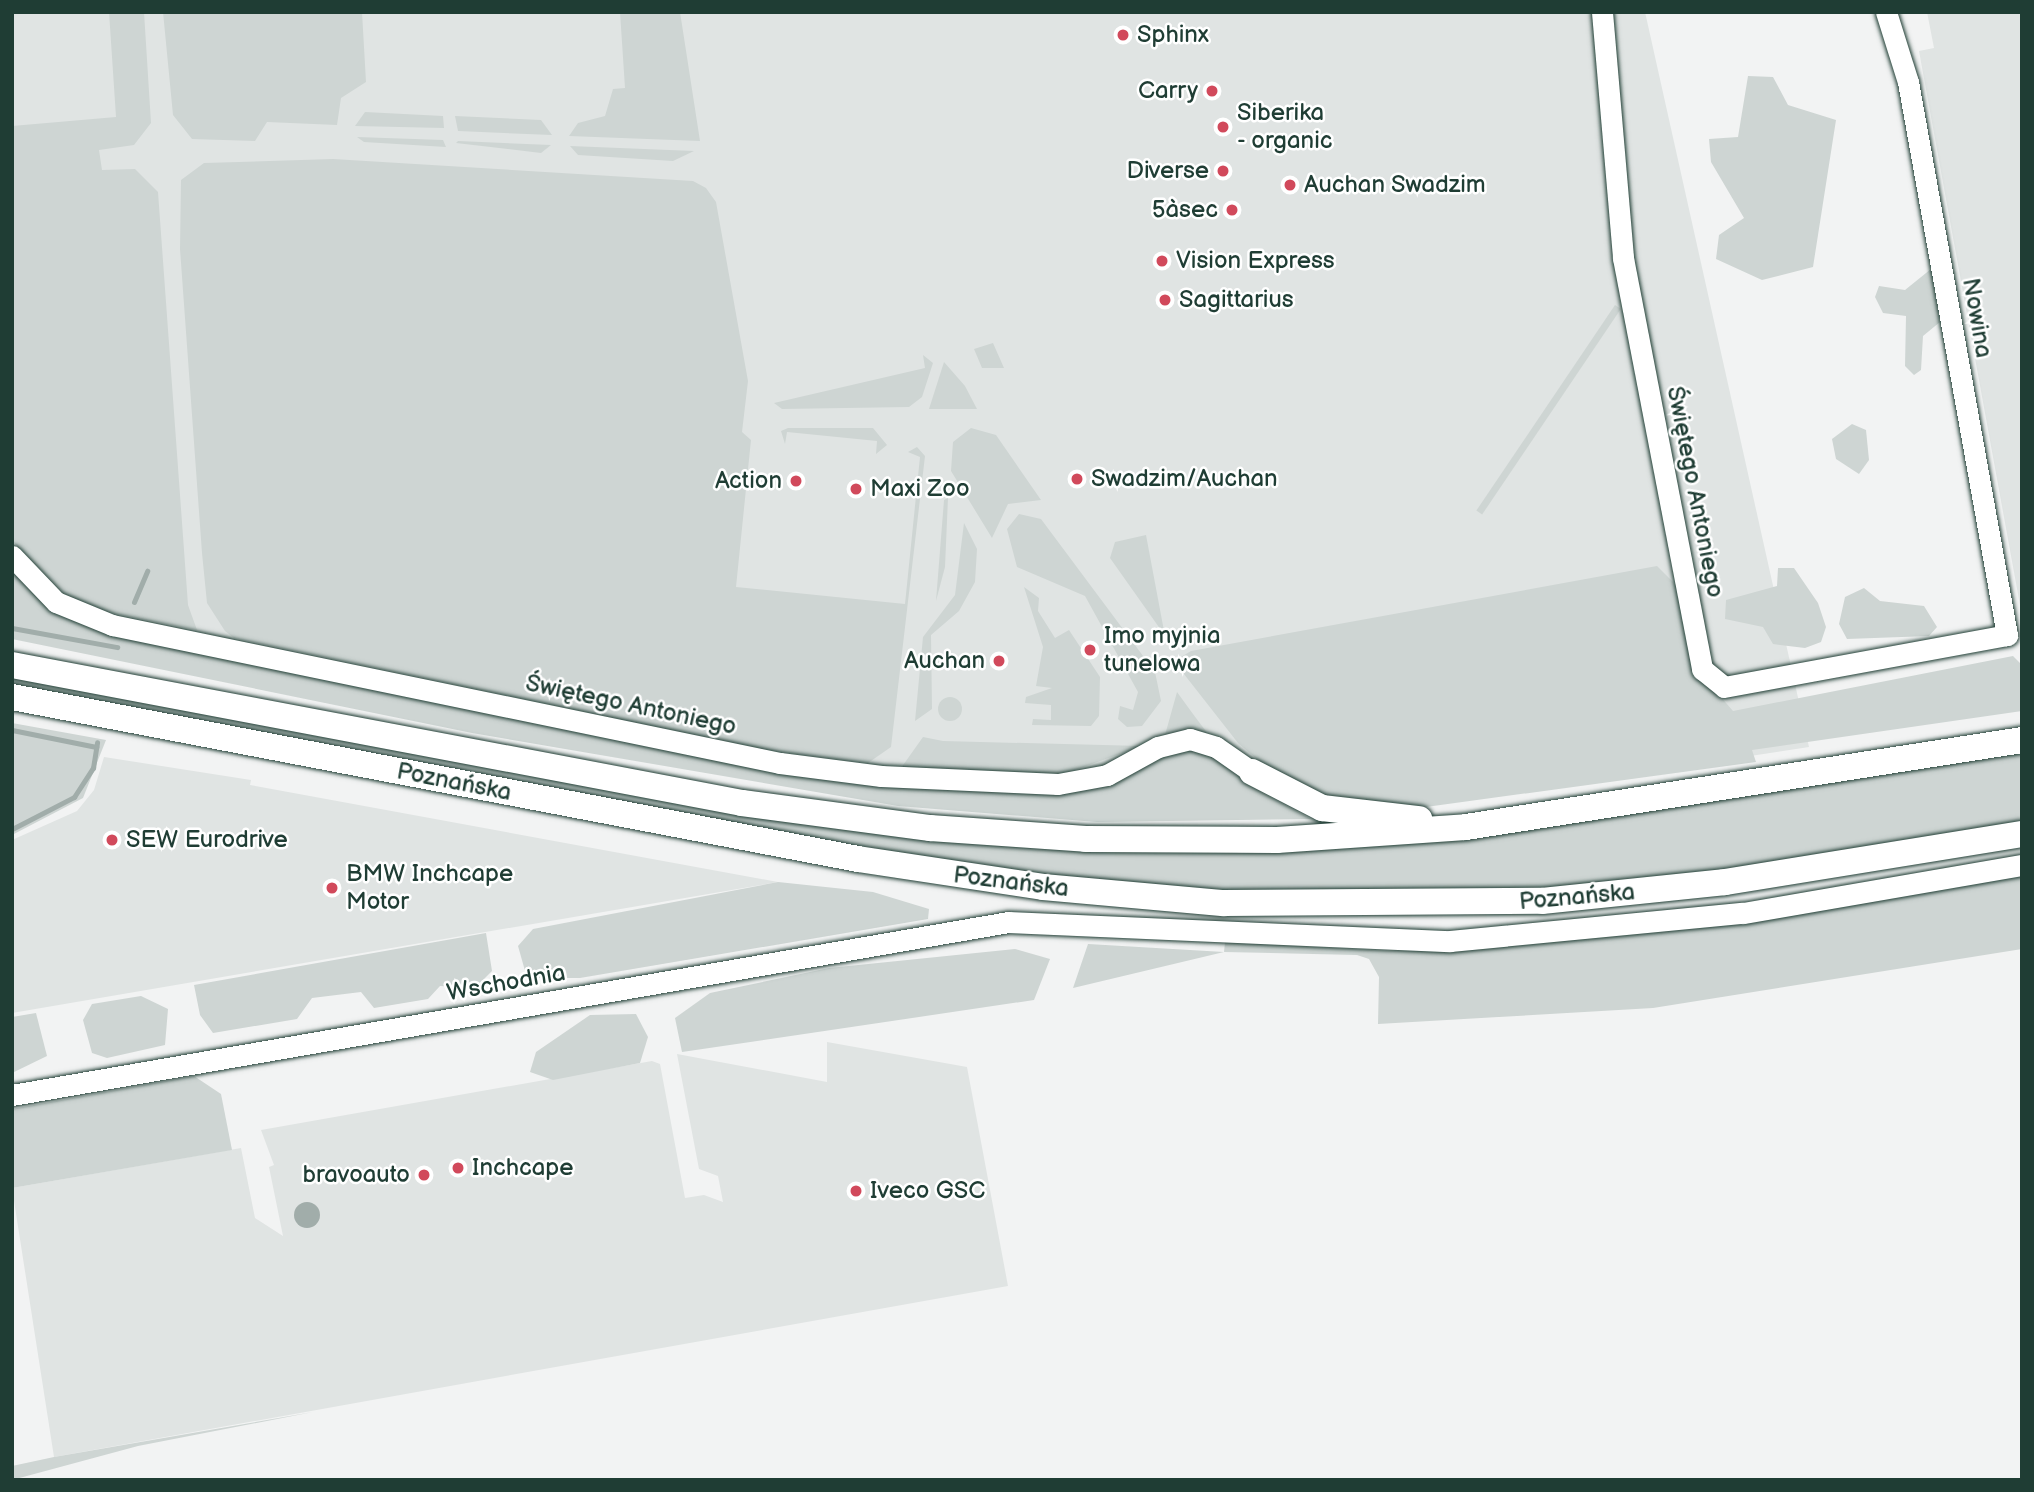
<!DOCTYPE html>
<html>
<head>
<meta charset="utf-8">
<style>
  body { margin:0 }
  #map { position:relative; width:2034px; height:1492px; overflow:hidden; background:#f2f3f3; font-family:"Balsamiq Sans",sans-serif }
  div>[style] { position:absolute }
  .built>* { inset:0; background:#e0e4e3 }
  .green>* { inset:0; background:#ced5d3; transform-origin:0 0 }
  .round { border-radius:50% }
  .water>* { inset:0; background:#a1adaa }
  .stream>* { height:5px; margin:-2.5px; padding:0 2.5px; transform-origin:2.5px; border-radius:2.5px; background:#a1adaa }
  .roads { filter:drop-shadow(0 0 2px #1f3d34) drop-shadow(0 0 2px #1f3d34) }
  .minor>* { height:21px; margin:-10.5px; padding:0 10.5px; transform-origin:10.5px; border-radius:10.5px; background:#fff }
  .major>* { height:26px; margin:-13px; padding:0 13px; transform-origin:13px; border-radius:13px; background:#fff }
  .dots>* { width:19px; height:19px; translate:-50% -50%; box-sizing:border-box; border:4px solid #fff; border-radius:50% }
  span { translate:-50% -50%; white-space:nowrap; text-align:center; line-height:1.15; -webkit-text-stroke:5px #fff; paint-order:stroke }
  .poi-label { font-size:24px; color:#1f3d34 }
  .left { translate:0 -50%; text-align:left }
  .right { translate:-100% -50%; text-align:right }
  .street-label { font-size:24px; color:#1f3d34 }
  .frame { position:absolute; inset:0; border:14px solid #1f3d34; pointer-events:none }
</style>
</head>
<body>
<div id="map">
  <div class="built">
    <i style="clip-path:polygon(12px 12px,1645px 12px,1809px 747px,1454px 801px,1273px 813px,994px 806px,89px 647px,12px 526px)"></i>
    <i style="clip-path:polygon(1927px 12px,2022px 12px,2022px 616px,1919px 51px,1934px 48px)"></i>
    <i style="clip-path:polygon(104px 757px,251px 780px,250px 785px,778px 882px,12px 1013px,12px 840px,77px 811px,94px 790px)"></i>
    <i style="clip-path:polygon(827px 1042px,967px 1067px,1008px 1286px,54px 1457px,12px 1188px,241px 1148px,255px 1218px,283px 1236px,269px 1167px,274px 1165px,261px 1130px,652px 1061px,660px 1064px,685px 1198px,704px 1195px,723px 1202px,718px 1176px,699px 1169px,677px 1054px,827px 1082px)"></i>
  </div>
  <div class="green">
    <i style="clip-path:polygon(109px 12px,144px 12px,151px 123px,134px 145px,99px 150px,102px 170px,135px 169px,158px 192px,188px 605px,197px 630px,106px 612px,68px 597px,12px 541px,12px 126px,116px 117px)"></i>
    <i style="clip-path:polygon(163px 12px,362px 12px,366px 82px,341px 98px,337px 125px,267px 122px,255px 141px,192px 139px,173px 115px)"></i>
    <i style="clip-path:polygon(620px 12px,680px 12px,700px 141px,569px 136px,578px 123px,605px 116px,613px 89px,625px 88px)"></i>
    <i style="clip-path:polygon(1748px 76px,1773px 77px,1788px 105px,1836px 120px,1813px 267px,1762px 280px,1716px 259px,1719px 235px,1744px 218px,1711px 162px,1709px 139px,1738px 137px)"></i>
    <i style="clip-path:polygon(365px 112px,443px 116px,444px 128px,355px 126px)"></i>
    <i style="clip-path:polygon(455px 116px,541px 120px,552px 135px,458px 131px)"></i>
    <i style="clip-path:polygon(357px 137px,443px 140px,446px 147px,364px 142px)"></i>
    <i style="clip-path:polygon(456px 143px,458px 141px,551px 145px,541px 153px)"></i>
    <i style="clip-path:polygon(570px 146px,694px 151px,673px 161px,578px 155px)"></i>
    <i style="clip-path:polygon(333px 159px,693px 181px,706px 188px,716px 202px,748px 381px,742px 432px,751px 440px,736px 587px,905px 604px,920px 457px,908px 452px,917px 447px,925px 456px,891px 747px,868px 763px,766px 750px,234px 638px,225px 631px,207px 603px,202px 553px,180px 249px,181px 180px,204px 163px)"></i>
    <i style="clip-path:polygon(1931px 269px,1940px 322px,1923px 336px,1921px 370px,1914px 375px,1905px 366px,1906px 316px,1883px 313px,1875px 297px,1879px 286px,1905px 290px)"></i>
    <i style="left:1615px;top:305px;width:7px;height:248px;rotate:34deg"></i>
    <i style="clip-path:polygon(993px 343px,1004px 368px,982px 368px,974px 349px)"></i>
    <i style="clip-path:polygon(923px 355px,933px 363px,922px 397px,909px 407px,782px 409px,774px 403px,925px 368px)"></i>
    <i style="clip-path:polygon(944px 362px,965px 386px,977px 409px,929px 409px)"></i>
    <i style="clip-path:polygon(1852px 424px,1866px 430px,1869px 460px,1859px 474px,1836px 459px,1832px 439px)"></i>
    <i style="clip-path:polygon(788px 428px,873px 428px,887px 445px,876px 454px,877px 441px,787px 432px,785px 444px,781px 431px)"></i>
    <i style="clip-path:polygon(971px 428px,996px 435px,1041px 500px,1008px 504px,992px 538px,951px 471px,953px 442px)"></i>
    <i style="clip-path:polygon(948px 498px,945px 567px,936px 601px,944px 500px)"></i>
    <i style="clip-path:polygon(1019px 514px,1041px 519px,1155px 672px,1161px 701px,1142px 726px,1127px 727px,1118px 719px,1120px 706px,1133px 710px,1138px 692px,1085px 596px,1017px 567px,1007px 529px)"></i>
    <i style="clip-path:polygon(964px 523px,977px 549px,975px 582px,959px 611px,931px 635px,932px 709px,915px 721px,923px 637px,955px 595px)"></i>
    <i style="clip-path:polygon(1146px 535px,1164px 631px,1176px 629px,1168px 640px,1110px 558px,1115px 542px)"></i>
    <i style="clip-path:polygon(1657px 566px,1677px 586px,1720px 696px,1733px 711px,2013px 656px,2022px 665px,2022px 711px,1752px 750px,1756px 762px,1404px 810px,1346px 805px,1271px 771px,1238px 743px,1180px 669px,1181px 657px,1191px 651px)"></i>
    <i style="clip-path:polygon(1778px 568px,1794px 568px,1818px 603px,1826px 627px,1821px 642px,1805px 648px,1773px 644px,1763px 627px,1725px 619px,1726px 600px,1777px 586px)"></i>
    <i style="clip-path:polygon(12px 572px,45px 605px,877px 785px,1084px 791px,1176px 749px,1208px 751px,1262px 793px,1311px 819px,1097px 822px,898px 806px,472px 733px,12px 639px)"></i>
    <i style="clip-path:polygon(1024px 587px,1039px 598px,1038px 611px,1055px 638px,1069px 630px,1100px 677px,1099px 716px,1091px 726px,1032px 725px,1033px 719px,1051px 720px,1051px 705px,1025px 703px,1026px 697px,1052px 688px,1036px 686px,1043px 647px)"></i>
    <i style="clip-path:polygon(1864px 588px,1880px 601px,1924px 606px,1937px 627px,1929px 636px,1847px 639px,1839px 624px,1845px 597px)"></i>
    <i style="clip-path:polygon(12px 674px,855px 830px,1526px 830px,2022px 746px,2022px 824px,1780px 865px,1549px 892px,1253px 895px,978px 869px,12px 687px)"></i>
    <i style="clip-path:polygon(1177px 692px,1193px 714px,1208px 734px,1165px 735px)"></i>
    <i class="round" style="left:938px;top:697px;width:24px;height:24px"></i>
    <i style="clip-path:polygon(12px 723px,106px 740px,83px 798px,12px 835px)"></i>
    <i style="clip-path:polygon(923px 737px,943px 741px,1142px 746px,1061px 775px,901px 768px)"></i>
    <i style="clip-path:polygon(2022px 874px,2022px 949px,1653px 1008px,1378px 1024px,1379px 977px,1369px 959px,1357px 955px,1224px 952px,1073px 988px,1088px 944px,1224px 952px,1225px 942px,1389px 951px,1526px 945px,1788px 916px)"></i>
    <i style="clip-path:polygon(778px 882px,873px 892px,929px 909px,928px 919px,580px 978px,527px 978px,518px 946px,533px 929px)"></i>
    <i style="clip-path:polygon(486px 933px,492px 971px,475px 988px,440px 986px,428px 999px,374px 1008px,361px 992px,312px 998px,297px 1019px,213px 1033px,200px 1015px,194px 985px)"></i>
    <i style="clip-path:polygon(1015px 949px,1050px 959px,1034px 1000px,682px 1052px,675px 1018px,710px 993px,829px 968px)"></i>
    <i style="clip-path:polygon(141px 996px,168px 1009px,165px 1045px,107px 1058px,92px 1053px,83px 1020px,92px 1004px)"></i>
    <i style="clip-path:polygon(36px 1013px,47px 1056px,12px 1073px,12px 1017px)"></i>
    <i style="clip-path:polygon(636px 1014px,648px 1037px,640px 1063px,553px 1080px,530px 1072px,536px 1052px,590px 1015px)"></i>
    <i style="clip-path:polygon(194px 1076px,221px 1094px,232px 1150px,12px 1188px,12px 1109px)"></i>
    <i style="clip-path:polygon(313px 1412px,138px 1446px,12px 1480px,12px 1466px,54px 1457px)"></i>
  </div>
  <div class="water">
    <i class="round" style="left:294px;top:1202px;width:26px;height:26px"></i>
  </div>
  <div class="stream">
    <i style="left:134px;top:602px;width:34px;rotate:-67deg"></i>
    <i style="left:12px;top:628px;width:107px;rotate:10.3deg"></i>
    <i style="left:12px;top:730px;width:86px;rotate:11.4deg"></i>
    <i style="left:12px;top:829px;width:70px;rotate:-27.3deg"></i>
    <i style="left:74px;top:797px;width:35px;rotate:-57deg"></i>
    <i style="left:93px;top:768px;width:26px;rotate:-81deg"></i>
  </div>
  <div class="roads">
    <div class="minor">
      <i style="left:1602px;top:12px;width:247px;rotate:85.1deg"></i>
      <i style="left:1623px;top:258px;width:419px;rotate:79.1deg"></i>
      <i style="left:1702px;top:669px;width:28px;rotate:39deg"></i>
      <i style="left:1724px;top:687px;width:288px;rotate:-10.4deg"></i>
      <i style="left:1886px;top:12px;width:73px;rotate:72.6deg"></i>
      <i style="left:1908px;top:82px;width:562px;rotate:79.85deg"></i>
      <i style="left:12px;top:556px;width:64px;rotate:46.3deg"></i>
      <i style="left:56px;top:602px;width:61px;rotate:22.3deg"></i>
      <i style="left:112px;top:625px;width:682px;rotate:11.67deg"></i>
      <i style="left:780px;top:763px;width:102px;rotate:7.3deg"></i>
      <i style="left:881px;top:776px;width:177px;rotate:2.6deg"></i>
      <i style="left:1058px;top:784px;width:50px;rotate:-10.4deg"></i>
      <i style="left:1107px;top:775px;width:58px;rotate:-28.8deg"></i>
      <i style="left:1158px;top:747px;width:33px;rotate:-14deg"></i>
      <i style="left:1190px;top:739px;width:27px;rotate:17deg"></i>
      <i style="left:1216px;top:747px;width:44px;rotate:34.8deg"></i>
      <i style="left:12px;top:1095px;width:1011px;rotate:-9.85deg"></i>
      <i style="left:1008px;top:922px;width:442px;rotate:2.5deg"></i>
      <i style="left:1450px;top:941px;width:294px;rotate:-5.5deg"></i>
      <i style="left:1743px;top:913px;width:283px;rotate:-9.8deg"></i>
    </div>
    <div class="major">
      <i style="left:12px;top:665px;width:743px;rotate:10.7deg"></i>
      <i style="left:742px;top:803px;width:190px;rotate:7.6deg"></i>
      <i style="left:930px;top:828px;width:156px;rotate:4deg"></i>
      <i style="left:1086px;top:839px;width:191px;rotate:0.3deg"></i>
      <i style="left:1277px;top:840px;width:189px;rotate:-3.9deg"></i>
      <i style="left:1466px;top:827px;width:563px;rotate:-8.89deg"></i>
      <i style="left:12px;top:697px;width:861px;rotate:10.84deg"></i>
      <i style="left:858px;top:859px;width:187px;rotate:8.6deg"></i>
      <i style="left:1043px;top:887px;width:182px;rotate:5.1deg"></i>
      <i style="left:1224px;top:903px;width:318px;rotate:-0.4deg"></i>
      <i style="left:1542px;top:901px;width:184px;rotate:-5.9deg"></i>
      <i style="left:1725px;top:882px;width:301px;rotate:-9.2deg"></i>
      <i style="left:1252px;top:772px;width:79px;rotate:27.2deg"></i>
      <i style="left:1322px;top:808px;width:98px;rotate:6.5deg"></i>
    </div>
  </div>
  <div class="dots">
    <i style="left:1123px;top:35px;background:#d1495b"></i>
    <i style="left:1212px;top:91px;background:#d1495b"></i>
    <i style="left:1223px;top:127px;background:#d1495b"></i>
    <i style="left:1223px;top:171px;background:#d1495b"></i>
    <i style="left:1290px;top:185px;background:#d1495b"></i>
    <i style="left:1232px;top:210px;background:#d1495b"></i>
    <i style="left:1162px;top:261px;background:#d1495b"></i>
    <i style="left:1165px;top:300px;background:#d1495b"></i>
    <i style="left:1077px;top:479px;background:#d1495b"></i>
    <i style="left:796px;top:481px;background:#d1495b"></i>
    <i style="left:856px;top:489px;background:#d1495b"></i>
    <i style="left:1090px;top:650px;background:#d1495b"></i>
    <i style="left:999px;top:661px;background:#d1495b"></i>
    <i style="left:112px;top:840px;background:#d1495b"></i>
    <i style="left:332px;top:888px;background:#d1495b"></i>
    <i style="left:458px;top:1168px;background:#d1495b"></i>
    <i style="left:424px;top:1175px;background:#d1495b"></i>
    <i style="left:856px;top:1191px;background:#d1495b"></i>
  </div>
  <div class="poi-label">
    <span class="left" style="left:1137px;top:35px">Sphinx</span>
    <span class="right" style="left:1198px;top:91px">Carry</span>
    <span class="left" style="left:1237px;top:127px">Siberika<br>- organic</span>
    <span class="right" style="left:1209px;top:171px">Diverse</span>
    <span class="left" style="left:1304px;top:185px">Auchan Swadzim</span>
    <span class="right" style="left:1218px;top:210px">5àsec</span>
    <span class="left" style="left:1176px;top:261px">Vision Express</span>
    <span class="left" style="left:1179px;top:300px">Sagittarius</span>
    <span class="left" style="left:1091px;top:479px">Swadzim/Auchan</span>
    <span class="right" style="left:782px;top:481px">Action</span>
    <span class="left" style="left:870px;top:489px">Maxi Zoo</span>
    <span class="left" style="left:1104px;top:650px">Imo myjnia<br>tunelowa</span>
    <span class="right" style="left:985px;top:661px">Auchan</span>
    <span class="left" style="left:126px;top:840px">SEW Eurodrive</span>
    <span class="left" style="left:346px;top:888px">BMW Inchcape<br>Motor</span>
    <span class="left" style="left:472px;top:1168px">Inchcape</span>
    <span class="right" style="left:410px;top:1175px">bravoauto</span>
    <span class="left" style="left:870px;top:1191px">Iveco GSC</span>
  </div>
  <div class="street-label">
    <span style="left:1977px;top:318px;rotate:80deg">Nowina</span>
    <span style="left:1695px;top:492px;rotate:79deg">Świętego Antoniego</span>
    <span style="left:631px;top:705px;rotate:12deg">Świętego Antoniego</span>
    <span style="left:454px;top:782px;rotate:11deg">Poznańska</span>
    <span style="left:1011px;top:882px;rotate:7deg">Poznańska</span>
    <span style="left:1577px;top:897px;rotate:-5deg">Poznańska</span>
    <span style="left:506px;top:983px;rotate:-10deg">Wschodnia</span>
  </div>
  <div class="frame"></div>
</div>
</body>
</html>
